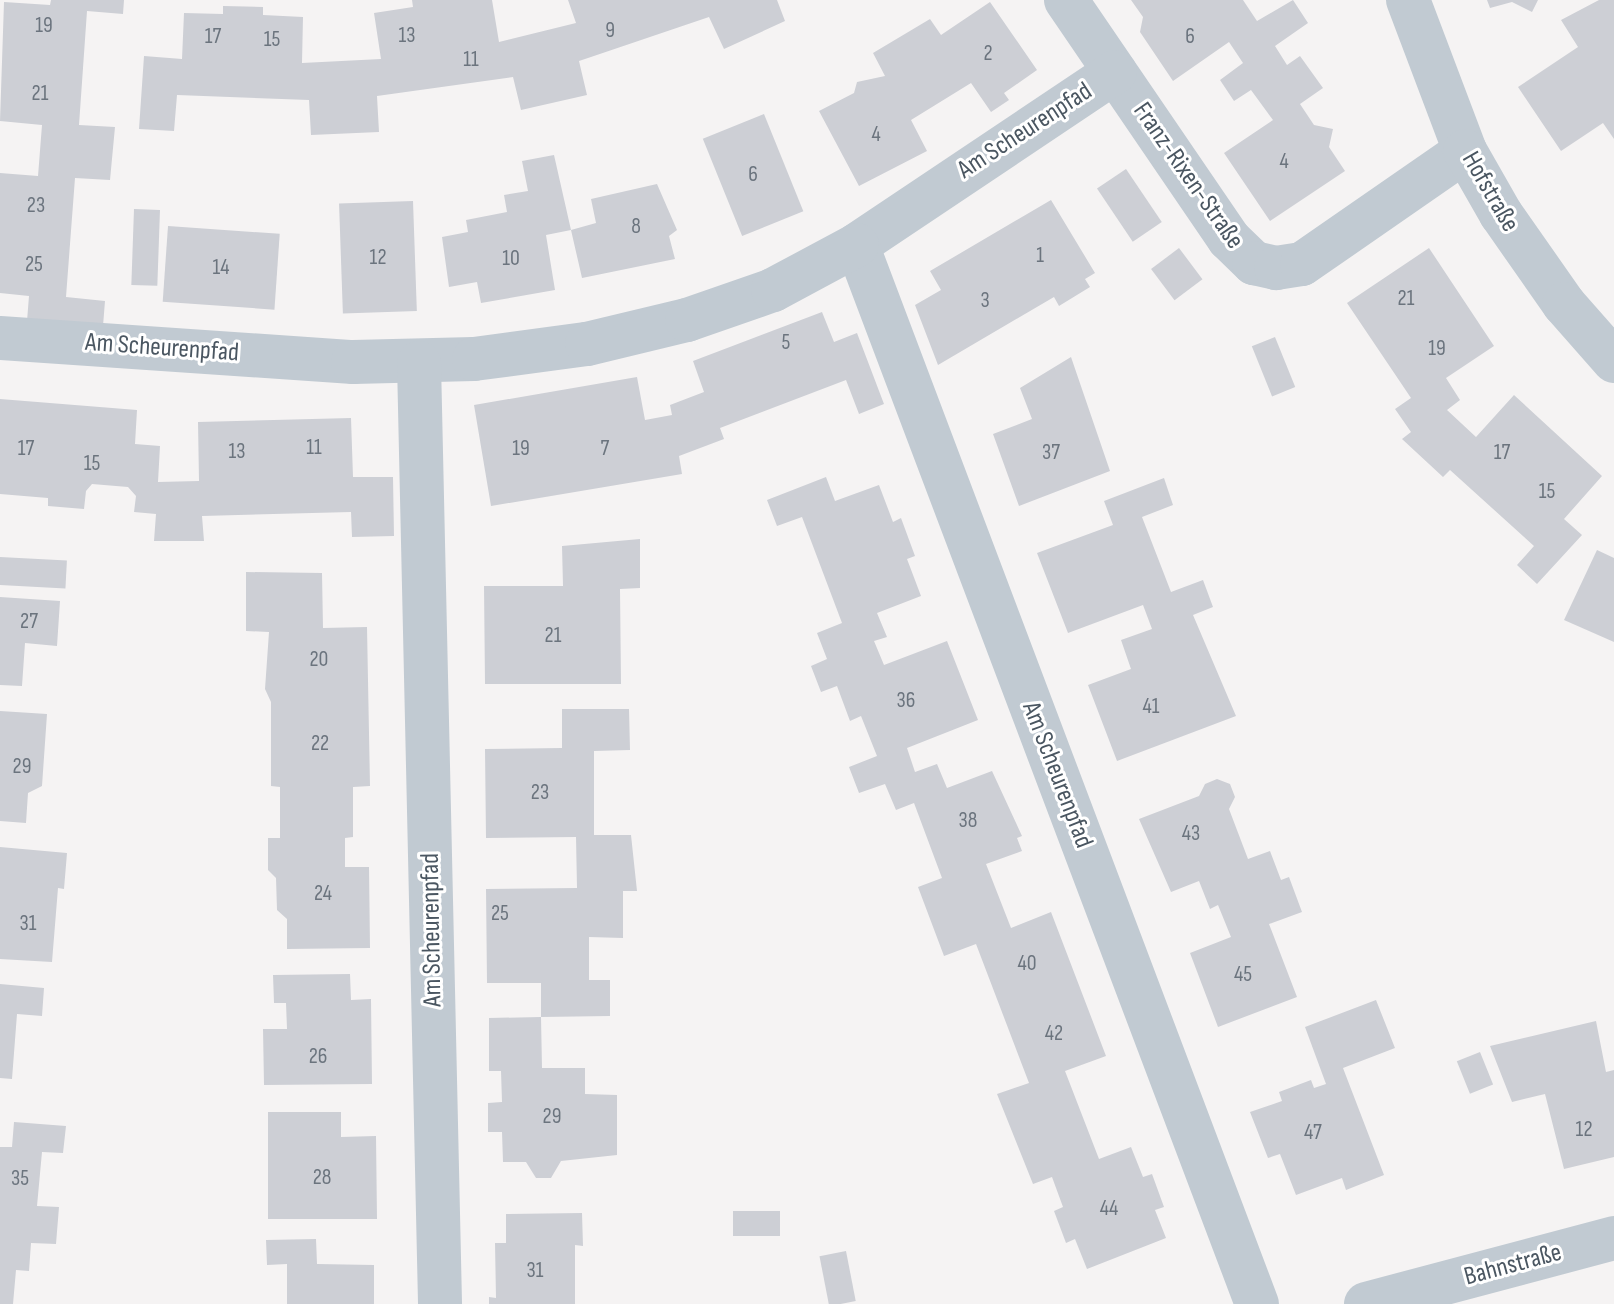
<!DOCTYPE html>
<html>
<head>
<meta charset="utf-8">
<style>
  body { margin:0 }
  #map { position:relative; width:1614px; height:1304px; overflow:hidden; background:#f5f3f3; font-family:"Sofia Sans Condensed",sans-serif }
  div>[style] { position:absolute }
  .building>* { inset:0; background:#cdcfd5; transform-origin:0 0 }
  .street>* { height:44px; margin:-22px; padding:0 22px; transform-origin:22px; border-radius:22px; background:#c1cad2 }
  span { translate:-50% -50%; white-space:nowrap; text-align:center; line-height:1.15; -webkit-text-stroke:6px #fff; paint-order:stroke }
  .number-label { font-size:22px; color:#6b747e }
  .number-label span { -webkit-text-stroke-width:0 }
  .street-label { font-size:26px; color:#4a5661 }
</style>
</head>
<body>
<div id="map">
  <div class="building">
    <i style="clip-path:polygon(51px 0,124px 0,123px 14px,87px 11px,79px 125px,115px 127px,110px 180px,75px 178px,66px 297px,105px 301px,103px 326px,27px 321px,29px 296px,0 293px,0 173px,38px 176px,42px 125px,0 121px,4px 2px,50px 5px)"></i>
    <i style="clip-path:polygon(412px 0,492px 0,499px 42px,576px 23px,568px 0,777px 0,785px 21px,724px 49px,709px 17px,588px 58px,579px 61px,587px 95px,521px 110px,513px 77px,377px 96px,379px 132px,311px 135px,309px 100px,177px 95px,174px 131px,139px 129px,144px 56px,182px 59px,184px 13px,223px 14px,223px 6px,263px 7px,263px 15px,303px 17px,302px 63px,381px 59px,374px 13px,413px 7px)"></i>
    <i style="clip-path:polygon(1131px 0,1243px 0,1257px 21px,1293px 0,1308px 23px,1275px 46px,1287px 65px,1300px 56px,1323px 88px,1300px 104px,1314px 125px,1333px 129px,1329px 147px,1345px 171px,1270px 221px,1224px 153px,1273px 120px,1251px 90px,1234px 101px,1220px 80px,1243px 63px,1229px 42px,1173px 81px,1140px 32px,1143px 17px)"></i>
    <i style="clip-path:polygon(1487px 0,1538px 0,1532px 12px,1512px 2px,1490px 8px)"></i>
    <i style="clip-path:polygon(1599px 0,1614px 0,1614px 139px,1603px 123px,1561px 151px,1518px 87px,1578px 47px,1561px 20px)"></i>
    <i style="clip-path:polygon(990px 2px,1037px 70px,1004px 93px,1009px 100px,991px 112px,971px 83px,911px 120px,927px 151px,859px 186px,819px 111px,854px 93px,857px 82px,885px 76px,873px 53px,930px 19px,941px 35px)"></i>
    <i style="left:764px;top:114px;width:105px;height:66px;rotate:68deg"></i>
    <i style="clip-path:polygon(554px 155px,571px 230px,596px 223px,591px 199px,657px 184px,677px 230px,669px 236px,675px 259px,582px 278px,571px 230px,546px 235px,555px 290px,481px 303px,477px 282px,449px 287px,442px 237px,468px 232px,466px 220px,507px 212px,504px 195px,528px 191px,522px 161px)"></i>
    <i style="left:1126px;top:169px;width:64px;height:35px;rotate:56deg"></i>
    <i style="clip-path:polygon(1051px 200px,1095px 273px,1085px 279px,1090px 287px,1059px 306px,1054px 297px,938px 365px,915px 305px,941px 290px,930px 271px)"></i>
    <i style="left:413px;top:201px;width:110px;height:74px;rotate:88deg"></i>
    <i style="left:134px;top:209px;width:26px;height:76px;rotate:2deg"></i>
    <i style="left:168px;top:226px;width:112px;height:76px;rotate:4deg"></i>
    <i style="left:1179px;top:248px;width:39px;height:35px;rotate:53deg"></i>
    <i style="clip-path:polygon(1429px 248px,1494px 346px,1446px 378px,1460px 400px,1447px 410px,1476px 437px,1514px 395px,1602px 476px,1564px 519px,1582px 535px,1537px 584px,1517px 565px,1534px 546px,1450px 470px,1443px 477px,1402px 439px,1411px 432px,1395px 409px,1411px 398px,1347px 303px)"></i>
    <i style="clip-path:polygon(822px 312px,834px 342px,857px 333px,884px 404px,859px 414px,846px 380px,720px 428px,724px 439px,679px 456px,682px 474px,491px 506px,474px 405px,637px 377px,645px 420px,672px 415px,670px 405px,704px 392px,693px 361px)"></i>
    <i style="left:1275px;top:337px;width:54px;height:25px;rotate:68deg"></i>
    <i style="clip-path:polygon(1071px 357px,1110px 471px,1019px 506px,993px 434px,1032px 419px,1020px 388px)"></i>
    <i style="clip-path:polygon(0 399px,137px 410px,135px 444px,160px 446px,158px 482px,199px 481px,198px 422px,351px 418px,353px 477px,393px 477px,394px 536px,352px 537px,351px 512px,202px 516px,204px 541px,154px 541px,156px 514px,134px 512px,136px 496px,128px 487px,92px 484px,86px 491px,84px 509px,48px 506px,48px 498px,0 494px)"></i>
    <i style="clip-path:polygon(826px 477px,835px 501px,879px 485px,893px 522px,901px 518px,915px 556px,907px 559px,921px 596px,877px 613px,887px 637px,874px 641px,884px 665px,947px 641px,978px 720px,907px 748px,915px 772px,937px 764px,947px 788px,992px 771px,1022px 836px,1017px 838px,1022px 851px,986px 864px,1011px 928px,1051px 912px,1106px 1056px,1065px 1071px,1099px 1159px,1131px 1147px,1143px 1177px,1152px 1174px,1164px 1207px,1155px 1210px,1166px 1238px,1087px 1269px,1075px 1239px,1066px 1243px,1054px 1211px,1063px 1207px,1052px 1177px,1033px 1184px,997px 1094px,1029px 1083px,976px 944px,944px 956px,918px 887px,942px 878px,914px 803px,896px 810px,885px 784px,859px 793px,849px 767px,877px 756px,861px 716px,850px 721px,837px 686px,821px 692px,811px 666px,827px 659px,817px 633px,842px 623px,802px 517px,777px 526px,767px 500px)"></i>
    <i style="clip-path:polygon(1164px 478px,1173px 505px,1142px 517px,1171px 592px,1203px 580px,1213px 607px,1193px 615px,1236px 716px,1117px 761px,1088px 685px,1131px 669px,1121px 640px,1152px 629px,1143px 605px,1068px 633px,1037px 553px,1113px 525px,1104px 501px)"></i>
    <i style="clip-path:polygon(640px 539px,640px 588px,620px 589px,621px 684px,485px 684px,484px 586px,563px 586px,562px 546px)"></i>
    <i style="clip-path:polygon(1597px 550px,1614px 558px,1614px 642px,1564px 620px)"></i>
    <i style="left:0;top:557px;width:67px;height:28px;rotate:3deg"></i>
    <i style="clip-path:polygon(246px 572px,322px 573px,323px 628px,367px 627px,370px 786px,353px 787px,353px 837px,345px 838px,345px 867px,369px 867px,370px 948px,287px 949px,287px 919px,277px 910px,276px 878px,268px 870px,268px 838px,280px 838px,280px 787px,271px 786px,271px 702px,265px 689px,269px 632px,246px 631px)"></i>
    <i style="clip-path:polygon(0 597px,60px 601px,57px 646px,25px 643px,22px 686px,0 685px)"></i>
    <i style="clip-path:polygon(562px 709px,629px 709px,630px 750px,594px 751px,594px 835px,631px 835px,637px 891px,623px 891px,623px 938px,589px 937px,589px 980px,610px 980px,610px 1016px,541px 1017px,542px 1068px,585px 1068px,585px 1094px,617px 1095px,617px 1155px,561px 1161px,551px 1178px,536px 1178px,526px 1162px,503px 1162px,502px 1132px,488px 1132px,488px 1103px,502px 1102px,501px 1071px,489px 1071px,489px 1018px,541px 1017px,541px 983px,487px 983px,486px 889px,577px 888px,576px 837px,486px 838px,485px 749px,562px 748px)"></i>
    <i style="clip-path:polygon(0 711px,47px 714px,42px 786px,28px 793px,26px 823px,0 821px)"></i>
    <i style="clip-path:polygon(1217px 779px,1230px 784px,1235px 797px,1229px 809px,1248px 859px,1270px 851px,1281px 880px,1289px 877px,1302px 912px,1269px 924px,1297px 997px,1218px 1027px,1190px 953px,1231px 937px,1218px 905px,1210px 909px,1199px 881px,1171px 892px,1139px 819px,1199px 796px,1205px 784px)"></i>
    <i style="clip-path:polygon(0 847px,67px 853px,64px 889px,58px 888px,52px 962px,0 959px)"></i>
    <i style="clip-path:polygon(350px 974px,351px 1000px,371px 999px,372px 1084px,264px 1085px,263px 1029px,287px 1029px,286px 1003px,274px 1003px,273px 975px)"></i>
    <i style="clip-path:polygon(0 984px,44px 988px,42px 1016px,17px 1014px,12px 1079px,0 1078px)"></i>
    <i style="clip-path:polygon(1376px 1000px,1395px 1048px,1343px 1068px,1384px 1175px,1346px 1190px,1342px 1178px,1296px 1195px,1280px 1154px,1268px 1158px,1250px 1112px,1282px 1101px,1279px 1092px,1311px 1080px,1314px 1088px,1326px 1084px,1305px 1027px)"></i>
    <i style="clip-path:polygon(1596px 1021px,1606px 1072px,1614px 1070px,1614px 1157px,1564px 1169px,1545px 1094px,1512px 1102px,1490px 1046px)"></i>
    <i style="left:1480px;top:1052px;width:35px;height:25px;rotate:68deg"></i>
    <i style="clip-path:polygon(268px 1112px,341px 1112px,341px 1137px,376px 1136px,377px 1219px,268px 1219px)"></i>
    <i style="clip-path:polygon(14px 1122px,66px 1126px,63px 1153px,42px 1152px,37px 1206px,59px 1207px,56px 1244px,31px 1243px,29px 1271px,16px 1270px,13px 1304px,0 1304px,0 1147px,12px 1147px)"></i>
    <i style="left:780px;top:1211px;width:25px;height:47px;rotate:90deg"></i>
    <i style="clip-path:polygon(582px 1213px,583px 1246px,575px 1245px,575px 1304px,489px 1304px,489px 1297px,496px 1298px,495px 1243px,506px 1243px,506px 1214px)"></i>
    <i style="clip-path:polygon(316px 1239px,317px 1264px,374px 1265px,374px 1304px,287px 1304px,287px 1264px,267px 1265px,266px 1240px)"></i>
    <i style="left:846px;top:1251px;width:51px;height:27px;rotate:79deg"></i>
  </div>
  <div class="street">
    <i style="left:1066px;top:0;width:289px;rotate:55.7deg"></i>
    <i style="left:1229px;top:239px;width:35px;rotate:44deg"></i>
    <i style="left:1254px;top:263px;width:23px;rotate:13deg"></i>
    <i style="left:1276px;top:268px;width:26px;rotate:-9deg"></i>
    <i style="left:1302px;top:264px;width:198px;rotate:-34.7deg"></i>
    <i style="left:1408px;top:0;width:161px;rotate:69.3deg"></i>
    <i style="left:1465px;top:151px;width:73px;rotate:60.3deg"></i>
    <i style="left:1501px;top:214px;width:110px;rotate:55deg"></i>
    <i style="left:1564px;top:304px;width:76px;rotate:48.7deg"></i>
    <i style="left:1115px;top:72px;width:311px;rotate:146.2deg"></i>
    <i style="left:857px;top:245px;width:1132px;rotate:69.31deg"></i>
    <i style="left:0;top:338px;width:354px;rotate:3.9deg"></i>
    <i style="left:353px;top:362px;width:121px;rotate:-1.4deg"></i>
    <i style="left:474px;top:359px;width:114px;rotate:-7.6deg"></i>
    <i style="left:587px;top:344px;width:103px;rotate:-13.5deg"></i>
    <i style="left:687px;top:320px;width:91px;rotate:-19.2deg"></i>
    <i style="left:773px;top:290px;width:95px;rotate:-28.2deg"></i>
    <i style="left:419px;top:363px;width:941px;rotate:88.72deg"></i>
    <i style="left:1366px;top:1304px;width:257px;rotate:-14.9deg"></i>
  </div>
  <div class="number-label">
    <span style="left:44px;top:26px">19</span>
    <span style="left:610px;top:31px">9</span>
    <span style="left:407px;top:36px">13</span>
    <span style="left:213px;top:37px">17</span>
    <span style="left:1190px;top:37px">6</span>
    <span style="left:272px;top:40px">15</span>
    <span style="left:988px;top:54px">2</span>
    <span style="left:471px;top:60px">11</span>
    <span style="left:40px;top:94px">21</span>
    <span style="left:876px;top:135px">4</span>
    <span style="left:1284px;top:162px">4</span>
    <span style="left:753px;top:175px">6</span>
    <span style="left:36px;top:206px">23</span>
    <span style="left:636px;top:227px">8</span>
    <span style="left:1040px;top:256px">1</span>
    <span style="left:378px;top:258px">12</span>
    <span style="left:511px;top:259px">10</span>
    <span style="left:34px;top:265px">25</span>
    <span style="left:221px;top:268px">14</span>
    <span style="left:1406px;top:299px">21</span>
    <span style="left:985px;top:301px">3</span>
    <span style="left:786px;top:343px">5</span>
    <span style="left:1437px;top:349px">19</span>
    <span style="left:314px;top:448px">11</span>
    <span style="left:26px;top:449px">17</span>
    <span style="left:521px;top:449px">19</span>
    <span style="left:605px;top:449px">7</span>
    <span style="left:237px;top:452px">13</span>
    <span style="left:1051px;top:453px">37</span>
    <span style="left:1502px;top:453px">17</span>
    <span style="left:92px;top:464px">15</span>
    <span style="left:1547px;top:492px">15</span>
    <span style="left:29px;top:622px">27</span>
    <span style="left:553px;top:636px">21</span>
    <span style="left:319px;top:660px">20</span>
    <span style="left:906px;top:701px">36</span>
    <span style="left:1151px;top:707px">41</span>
    <span style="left:320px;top:744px">22</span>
    <span style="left:22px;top:767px">29</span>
    <span style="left:540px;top:793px">23</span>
    <span style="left:968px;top:821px">38</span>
    <span style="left:1191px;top:834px">43</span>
    <span style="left:323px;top:894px">24</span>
    <span style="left:500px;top:914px">25</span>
    <span style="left:28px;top:924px">31</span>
    <span style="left:1027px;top:964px">40</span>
    <span style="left:1243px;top:975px">45</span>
    <span style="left:1054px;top:1034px">42</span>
    <span style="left:318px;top:1057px">26</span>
    <span style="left:552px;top:1117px">29</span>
    <span style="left:1584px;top:1130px">12</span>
    <span style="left:1313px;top:1133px">47</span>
    <span style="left:322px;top:1178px">28</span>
    <span style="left:20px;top:1179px">35</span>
    <span style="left:1109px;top:1209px">44</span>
    <span style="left:535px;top:1271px">31</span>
  </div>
  <div class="street-label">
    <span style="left:1025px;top:131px;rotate:-33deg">Am Scheurenpfad</span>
    <span style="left:1188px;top:176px;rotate:55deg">Franz-Rixen-Straße</span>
    <span style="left:1490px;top:192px;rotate:60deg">Hofstraße</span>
    <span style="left:162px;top:348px;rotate:4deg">Am Scheurenpfad</span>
    <span style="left:1057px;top:775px;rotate:69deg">Am Scheurenpfad</span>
    <span style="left:432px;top:930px;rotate:-91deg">Am Scheurenpfad</span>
    <span style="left:1513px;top:1265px;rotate:-15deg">Bahnstraße</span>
  </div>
</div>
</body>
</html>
